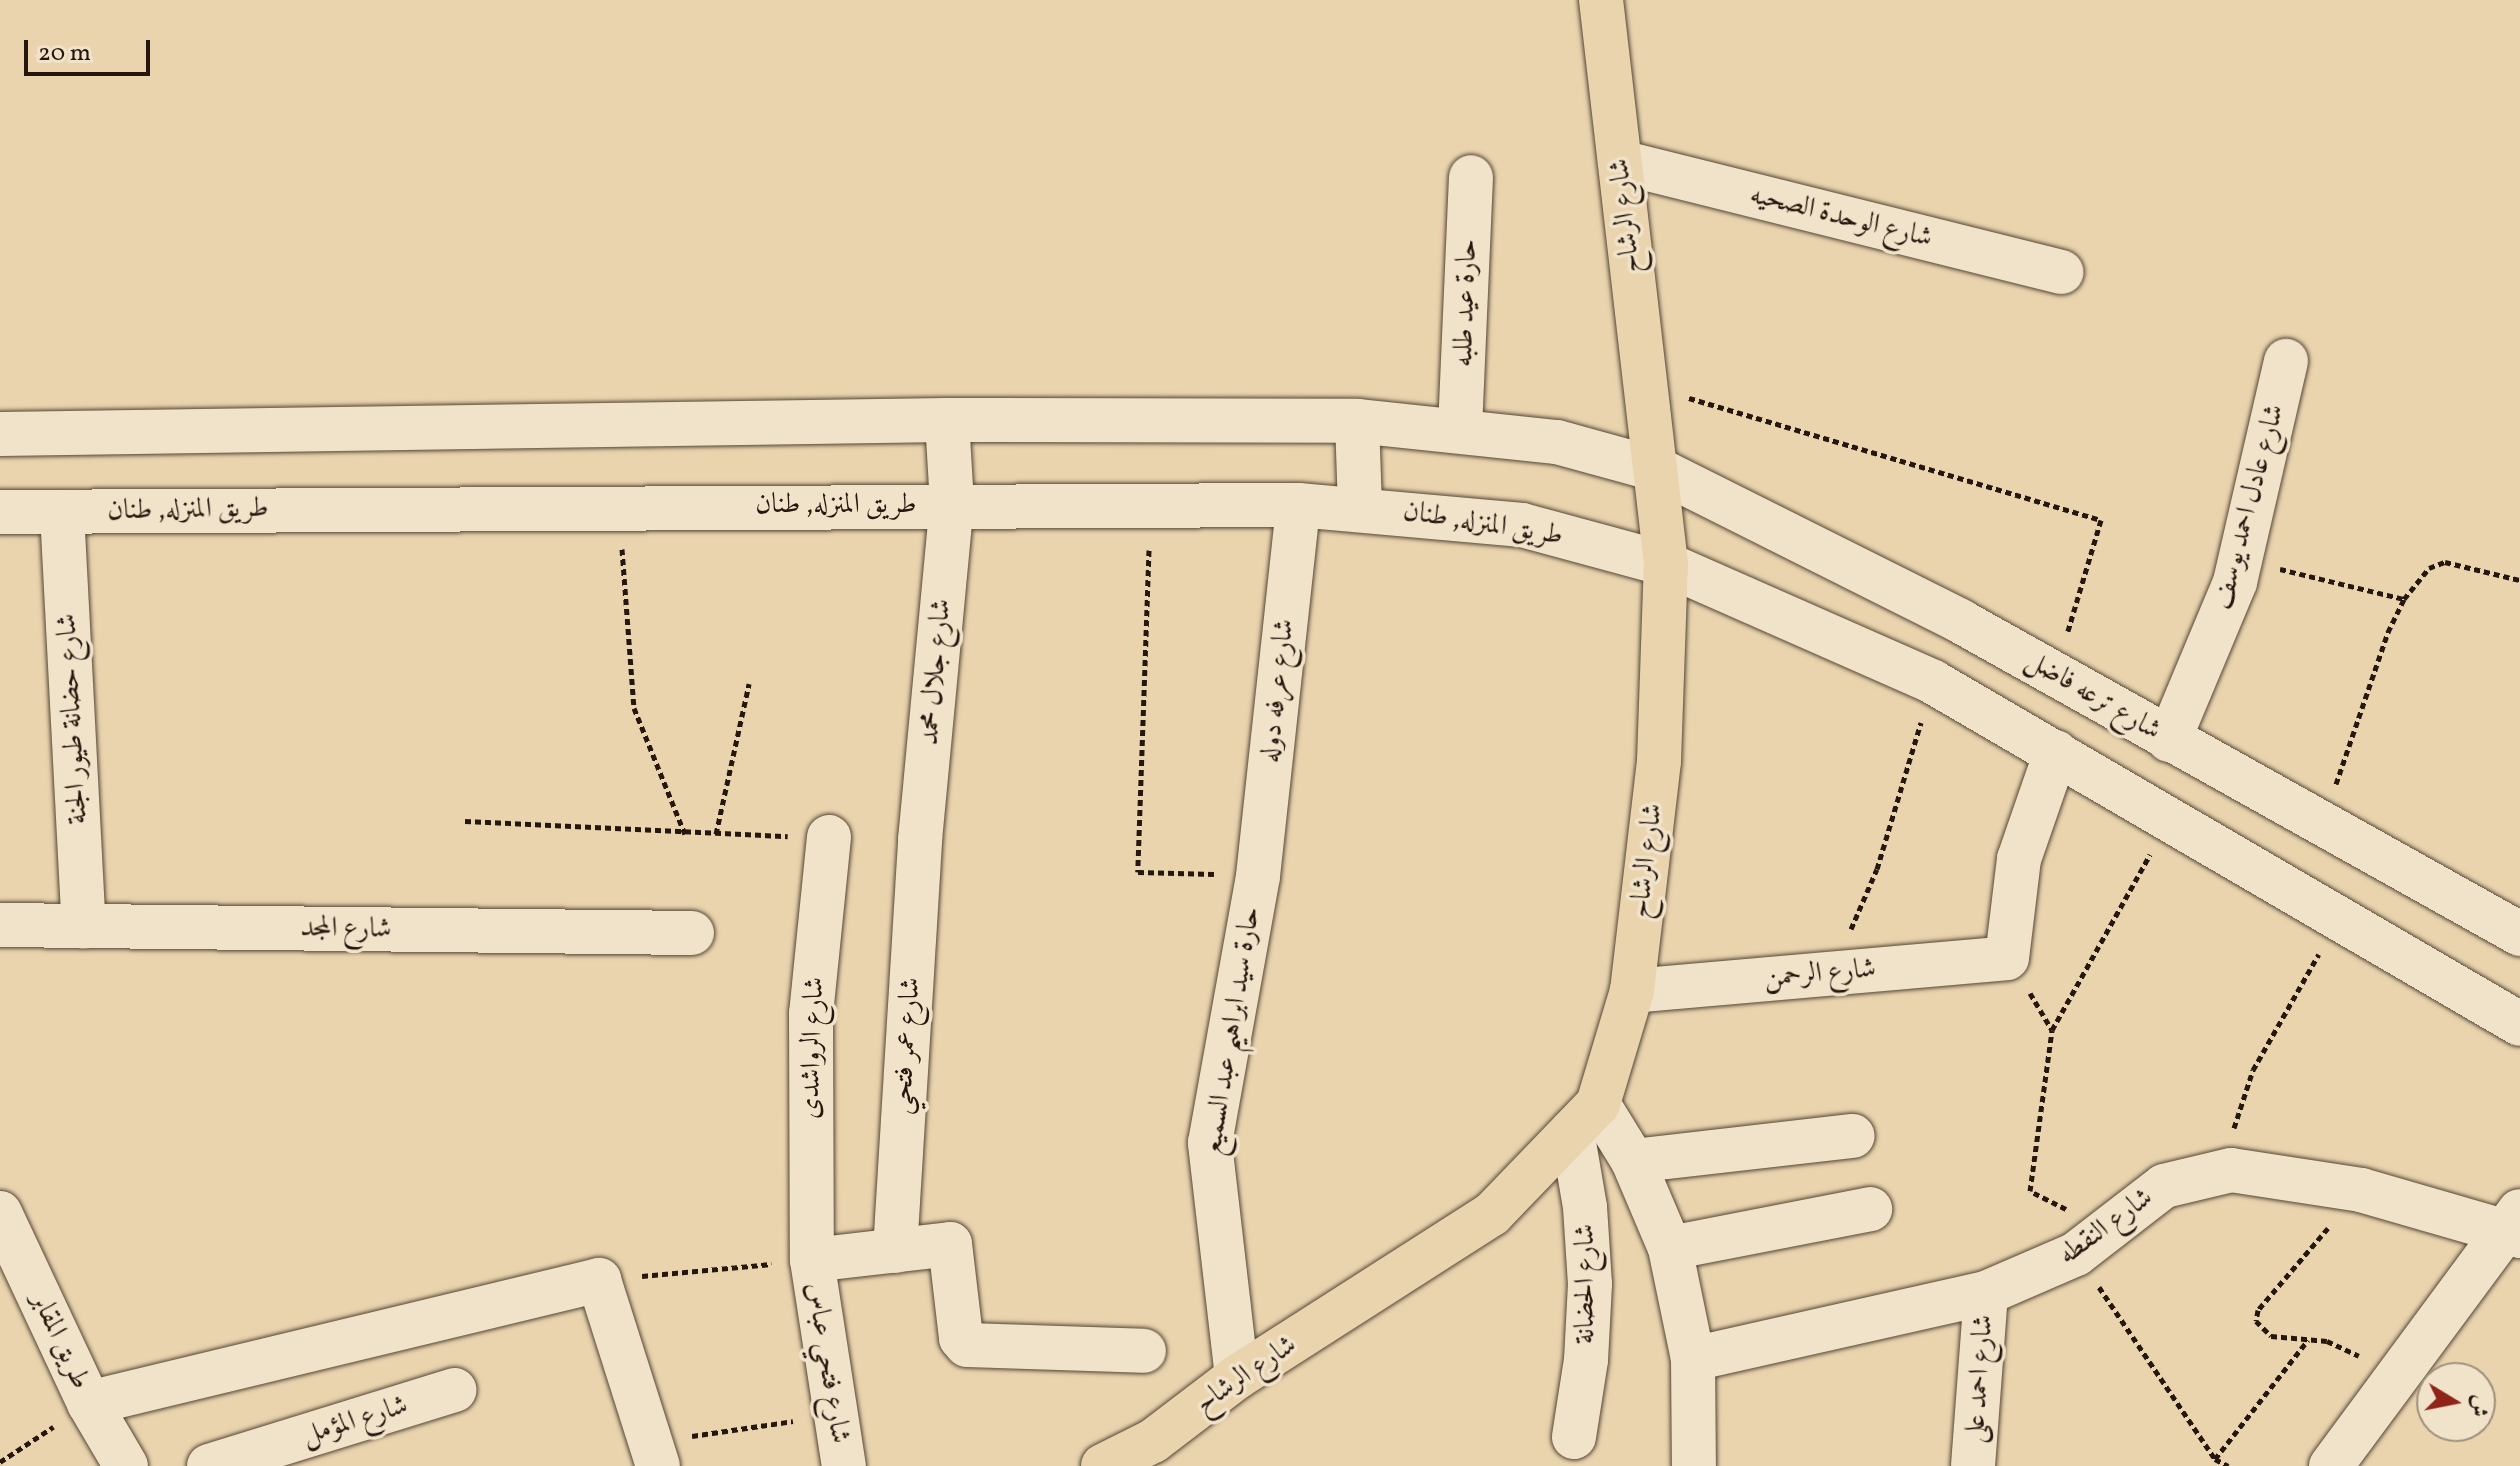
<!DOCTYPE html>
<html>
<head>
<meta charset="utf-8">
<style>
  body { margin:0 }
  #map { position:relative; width:2520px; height:1466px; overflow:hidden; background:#e9d4ae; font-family:Vollkorn,Amiri,serif }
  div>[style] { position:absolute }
  .path>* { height:5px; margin-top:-2.5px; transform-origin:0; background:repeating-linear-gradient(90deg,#25170d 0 6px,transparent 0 10px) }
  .roads { filter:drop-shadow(0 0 2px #564635) drop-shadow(0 0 2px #564635) }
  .minor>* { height:44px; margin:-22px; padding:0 22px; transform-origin:22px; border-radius:22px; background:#f1e3ca }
  .major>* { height:44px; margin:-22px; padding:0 22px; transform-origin:22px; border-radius:22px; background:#e9d4ae }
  span { translate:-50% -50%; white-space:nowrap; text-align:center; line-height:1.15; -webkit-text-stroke:7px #f1e3ca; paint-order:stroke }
  .street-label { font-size:28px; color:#25170d }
  .north { position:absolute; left:2416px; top:1362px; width:80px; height:80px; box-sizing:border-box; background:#f1e3ca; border:2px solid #9f917e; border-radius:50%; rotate:100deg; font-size:22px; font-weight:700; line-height:32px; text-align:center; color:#25170d }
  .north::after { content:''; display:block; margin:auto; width:28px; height:36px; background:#8f2418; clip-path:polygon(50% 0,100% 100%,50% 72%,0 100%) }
  .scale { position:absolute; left:24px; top:40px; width:126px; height:36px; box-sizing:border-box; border:4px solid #25170d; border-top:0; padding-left:10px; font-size:24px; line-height:28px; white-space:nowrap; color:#25170d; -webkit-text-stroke:6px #f1e3ca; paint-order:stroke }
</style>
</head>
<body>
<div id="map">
  <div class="path">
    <i style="left:1689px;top:398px;width:430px;rotate:16.5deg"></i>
    <i style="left:2101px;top:520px;width:116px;rotate:106.6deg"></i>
    <i style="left:622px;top:549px;width:159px;rotate:85.7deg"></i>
    <i style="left:634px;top:708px;width:136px;rotate:68deg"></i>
    <i style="left:1149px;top:550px;width:322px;rotate:92deg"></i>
    <i style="left:1138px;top:872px;width:76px;rotate:1.5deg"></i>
    <i style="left:2280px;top:569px;width:128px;rotate:13.6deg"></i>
    <i style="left:2336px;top:784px;width:161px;rotate:-71.1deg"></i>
    <i style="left:2388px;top:632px;width:37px;rotate:-64deg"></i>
    <i style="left:2404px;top:599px;width:40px;rotate:-51deg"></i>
    <i style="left:2429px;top:568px;width:17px;rotate:-21deg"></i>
    <i style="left:2445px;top:562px;width:77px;rotate:13.5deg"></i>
    <i style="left:465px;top:821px;width:323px;rotate:2.7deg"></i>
    <i style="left:716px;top:834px;width:154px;rotate:-77.6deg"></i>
    <i style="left:1851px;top:929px;width:65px;rotate:-66.6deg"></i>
    <i style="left:1877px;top:869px;width:153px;rotate:-73.3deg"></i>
    <i style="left:2030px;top:993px;width:43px;rotate:59.3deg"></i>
    <i style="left:2234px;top:1128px;width:61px;rotate:-71.9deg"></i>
    <i style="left:2253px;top:1070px;width:133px;rotate:-60.4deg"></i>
    <i style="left:2066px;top:1209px;width:40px;rotate:-153.4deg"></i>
    <i style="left:2030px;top:1191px;width:162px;rotate:-82.2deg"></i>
    <i style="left:2052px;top:1030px;width:201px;rotate:-60.8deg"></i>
    <i style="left:2328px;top:1228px;width:108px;rotate:130.5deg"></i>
    <i style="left:2258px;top:1310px;width:11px;rotate:100deg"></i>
    <i style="left:2256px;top:1321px;width:21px;rotate:45deg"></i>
    <i style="left:2271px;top:1336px;width:56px;rotate:5.1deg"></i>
    <i style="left:2327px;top:1341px;width:35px;rotate:25deg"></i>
    <i style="left:642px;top:1276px;width:130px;rotate:-5.3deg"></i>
    <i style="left:2099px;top:1287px;width:207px;rotate:56deg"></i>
    <i style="left:2215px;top:1459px;width:15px;rotate:28deg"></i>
    <i style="left:692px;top:1436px;width:102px;rotate:-8.4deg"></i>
    <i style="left:2215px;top:1459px;width:151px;rotate:-52deg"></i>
    <i style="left:0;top:1462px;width:64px;rotate:-33.4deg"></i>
  </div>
  <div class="roads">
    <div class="minor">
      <i style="left:1620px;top:162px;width:455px;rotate:14deg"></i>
      <i style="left:1357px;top:421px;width:86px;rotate:88deg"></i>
      <i style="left:1460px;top:429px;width:252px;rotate:-87.5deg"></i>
      <i style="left:0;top:434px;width:947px;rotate:-0.85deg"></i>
      <i style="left:947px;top:420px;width:410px;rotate:0.1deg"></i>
      <i style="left:1357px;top:421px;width:201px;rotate:6deg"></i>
      <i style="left:1557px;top:442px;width:106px;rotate:15.4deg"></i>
      <i style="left:1659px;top:470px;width:337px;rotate:26.6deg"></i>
      <i style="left:1960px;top:621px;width:642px;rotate:29.2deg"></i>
      <i style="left:0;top:512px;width:1298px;rotate:-0.31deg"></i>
      <i style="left:1298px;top:505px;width:225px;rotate:5.1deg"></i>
      <i style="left:1522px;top:525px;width:149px;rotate:15.2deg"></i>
      <i style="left:1666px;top:564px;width:292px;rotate:23.8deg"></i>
      <i style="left:1933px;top:682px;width:679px;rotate:30.23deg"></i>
      <i style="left:62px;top:512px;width:415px;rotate:87deg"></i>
      <i style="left:2169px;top:740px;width:171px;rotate:-67.3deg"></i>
      <i style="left:2235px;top:582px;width:227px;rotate:-77deg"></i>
      <i style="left:829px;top:837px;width:177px;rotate:95.8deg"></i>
      <i style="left:811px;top:1013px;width:247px;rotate:89.8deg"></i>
      <i style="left:812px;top:1260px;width:208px;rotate:81.2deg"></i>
      <i style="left:0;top:925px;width:692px;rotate:0.66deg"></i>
      <i style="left:1632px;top:991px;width:376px;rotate:-5deg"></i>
      <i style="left:2007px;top:958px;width:100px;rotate:-83.1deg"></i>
      <i style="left:2019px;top:859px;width:113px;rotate:-70.9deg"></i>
      <i style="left:1598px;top:1104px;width:67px;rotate:58.4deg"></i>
      <i style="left:1633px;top:1161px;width:95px;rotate:67deg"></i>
      <i style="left:1670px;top:1248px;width:113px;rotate:78.3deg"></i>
      <i style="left:1693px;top:1359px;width:107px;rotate:89.5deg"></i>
      <i style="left:1572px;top:1131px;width:77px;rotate:80.3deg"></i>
      <i style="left:1585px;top:1207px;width:77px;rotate:86.3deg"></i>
      <i style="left:1590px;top:1284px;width:76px;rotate:93deg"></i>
      <i style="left:1586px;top:1360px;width:78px;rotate:98.9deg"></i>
      <i style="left:1633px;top:1161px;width:221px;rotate:-6.5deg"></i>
      <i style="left:0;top:1213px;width:210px;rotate:64.9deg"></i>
      <i style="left:89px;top:1403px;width:73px;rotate:59.6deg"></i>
      <i style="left:1670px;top:1248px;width:204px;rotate:-11deg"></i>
      <i style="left:895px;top:1251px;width:412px;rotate:-86.5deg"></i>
      <i style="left:920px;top:840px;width:338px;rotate:-84.6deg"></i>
      <i style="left:952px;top:504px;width:84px;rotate:-93.4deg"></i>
      <i style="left:812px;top:1260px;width:139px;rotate:-6.6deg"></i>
      <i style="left:950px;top:1244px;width:95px;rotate:83.3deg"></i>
      <i style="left:961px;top:1338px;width:9px;rotate:49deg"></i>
      <i style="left:967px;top:1345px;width:177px;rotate:1.9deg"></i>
      <i style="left:1693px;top:1359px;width:300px;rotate:-12.7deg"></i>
      <i style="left:1986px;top:1293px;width:98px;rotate:-23.4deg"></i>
      <i style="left:2076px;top:1254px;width:111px;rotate:-37.7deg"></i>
      <i style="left:2164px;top:1186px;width:69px;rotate:-13.4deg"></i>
      <i style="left:2231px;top:1170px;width:132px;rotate:8.7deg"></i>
      <i style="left:2361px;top:1190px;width:166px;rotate:16.1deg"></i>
      <i style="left:1237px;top:1377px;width:236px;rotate:-96.6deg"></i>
      <i style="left:1210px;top:1143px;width:271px;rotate:-79.8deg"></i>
      <i style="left:1258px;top:876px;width:373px;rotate:-83.8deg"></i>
      <i style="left:89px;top:1403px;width:525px;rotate:-13.56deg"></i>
      <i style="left:599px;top:1280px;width:195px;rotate:72.4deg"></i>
      <i style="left:209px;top:1466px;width:257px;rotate:-17.2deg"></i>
      <i style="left:1973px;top:1466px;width:173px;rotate:-85.7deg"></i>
      <i style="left:2331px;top:1466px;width:317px;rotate:-53.5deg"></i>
    </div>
    <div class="major">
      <i style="left:1103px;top:1466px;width:56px;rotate:-26.6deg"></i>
      <i style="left:1153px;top:1441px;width:106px;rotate:-37.3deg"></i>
      <i style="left:1237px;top:1377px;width:303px;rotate:-32.6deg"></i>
      <i style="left:1492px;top:1214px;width:153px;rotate:-46.1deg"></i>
      <i style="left:1598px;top:1104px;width:118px;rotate:-73.3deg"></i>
      <i style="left:1632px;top:991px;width:232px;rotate:-83.3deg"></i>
      <i style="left:1659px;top:761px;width:197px;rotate:-88deg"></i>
      <i style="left:1666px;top:564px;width:568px;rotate:-96.57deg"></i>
    </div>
  </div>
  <div class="street-label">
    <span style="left:1626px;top:216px;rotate:-96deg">شارع الرشاح</span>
    <span style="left:1841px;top:217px;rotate:14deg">شارع الوحدة الصحيه</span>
    <span style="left:1466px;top:303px;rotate:-88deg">حارة عيد طلبه</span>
    <span style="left:836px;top:505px">طريق المنزله, طنان</span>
    <span style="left:2249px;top:507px;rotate:-75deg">شارع عادل احمد يوسف</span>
    <span style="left:188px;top:510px;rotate:-1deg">طريق المنزله, طنان</span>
    <span style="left:1483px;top:524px;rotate:9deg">طريق المنزله, طنان</span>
    <span style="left:936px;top:672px;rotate:-85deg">شارع جلال محمد</span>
    <span style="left:1278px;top:691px;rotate:-84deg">شارع عرفه دوله</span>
    <span style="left:2093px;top:696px;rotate:30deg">شارع ترعه فاضل</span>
    <span style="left:73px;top:719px;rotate:-93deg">شارع حضانة طيور الجنة</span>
    <span style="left:1647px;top:861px;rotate:-83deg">شارع الرشاح</span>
    <span style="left:346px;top:929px;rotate:1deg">شارع المجد</span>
    <span style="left:1820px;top:974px;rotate:-5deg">شارع الرحمن</span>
    <span style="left:1232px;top:1031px;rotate:-81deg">حارة سيد ابراهيم عبد السميع</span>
    <span style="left:907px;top:1046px;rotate:-86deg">شارع عمر فتحي</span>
    <span style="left:813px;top:1048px;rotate:-88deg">شارع الرواشدى</span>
    <span style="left:2106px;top:1227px;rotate:-36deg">شارع النقطه</span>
    <span style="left:1586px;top:1284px;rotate:-90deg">شارع الحضانة</span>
    <span style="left:60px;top:1341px;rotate:65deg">طريق المقابر</span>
    <span style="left:827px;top:1363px;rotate:81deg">شارع فتحي عباس</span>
    <span style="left:1246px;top:1375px;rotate:-34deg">شارع الرشاح</span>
    <span style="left:1980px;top:1379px;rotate:-86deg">شارع احمد على</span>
    <span style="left:355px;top:1421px;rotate:-17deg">شارع المؤمل</span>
  </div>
  <div class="north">ش</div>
  <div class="scale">20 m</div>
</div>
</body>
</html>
